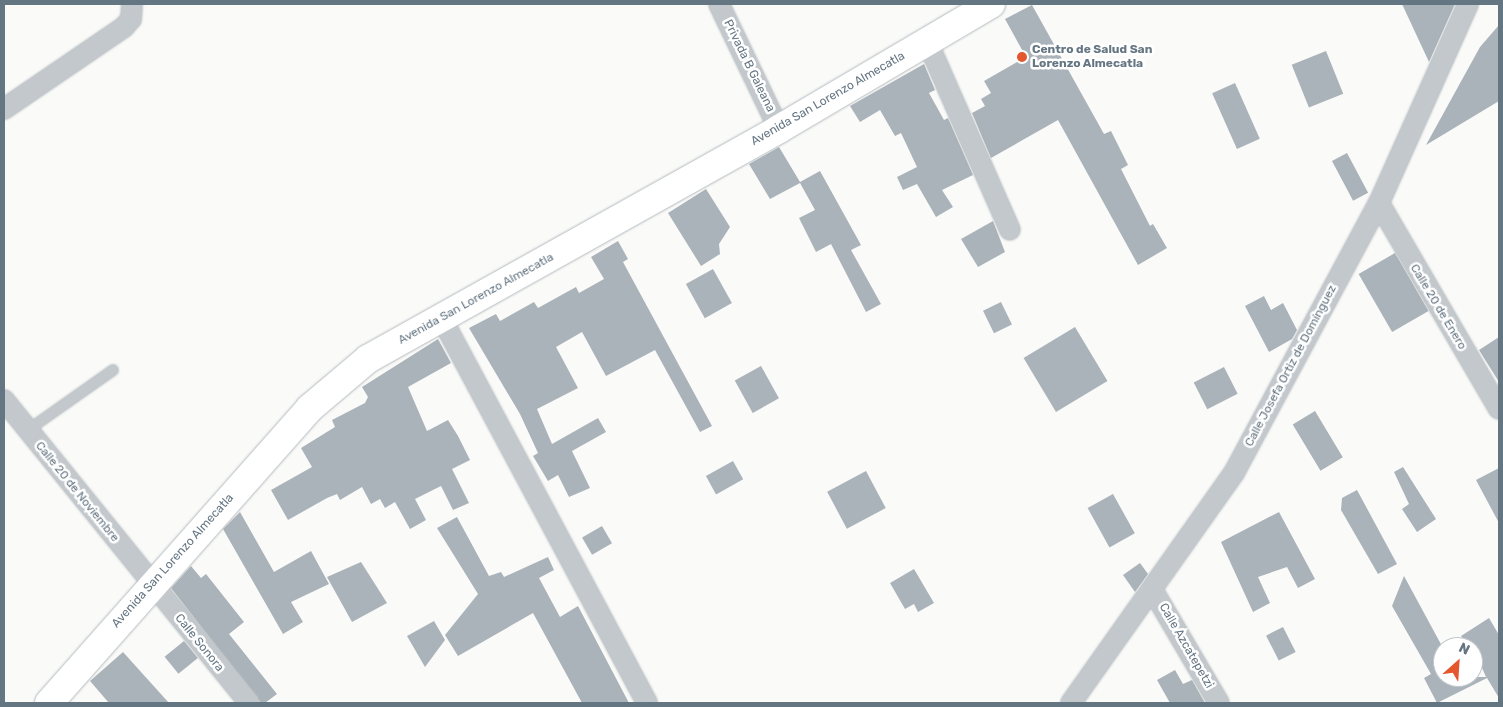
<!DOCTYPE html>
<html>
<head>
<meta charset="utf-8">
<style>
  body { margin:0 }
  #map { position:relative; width:1503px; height:707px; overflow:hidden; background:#fafaf8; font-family:Rubik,sans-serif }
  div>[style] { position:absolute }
  .building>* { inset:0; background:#aab3b9; transform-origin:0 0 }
  .roads { filter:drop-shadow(0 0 1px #b3babf) drop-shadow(0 0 1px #b3babf) }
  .service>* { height:10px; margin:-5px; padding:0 5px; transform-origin:5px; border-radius:5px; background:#c3c8cc }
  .minor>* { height:20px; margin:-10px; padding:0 10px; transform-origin:10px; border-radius:10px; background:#c3c8cc }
  .secondary>* { height:28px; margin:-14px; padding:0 14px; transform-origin:14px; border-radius:14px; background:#fff }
  .dots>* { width:14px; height:14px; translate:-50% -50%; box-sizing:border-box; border:2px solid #fff; border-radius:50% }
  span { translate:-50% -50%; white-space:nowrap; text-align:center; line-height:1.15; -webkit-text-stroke:5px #fff; paint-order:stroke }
  .poi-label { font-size:12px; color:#657683; font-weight:700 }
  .left { translate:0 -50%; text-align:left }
  .street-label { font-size:12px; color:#657683 }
  .frame { position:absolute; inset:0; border:5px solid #657683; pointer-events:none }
  .north { position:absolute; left:1433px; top:637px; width:50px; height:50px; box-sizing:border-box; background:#fff; border:1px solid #c1c8cd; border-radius:50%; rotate:26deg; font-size:14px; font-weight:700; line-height:20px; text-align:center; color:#657683 }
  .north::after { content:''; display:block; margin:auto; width:18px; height:22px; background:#e4572e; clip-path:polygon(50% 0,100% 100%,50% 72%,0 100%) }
</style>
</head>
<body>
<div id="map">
  <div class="building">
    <i style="clip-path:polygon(1402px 4px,1455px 4px,1429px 62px)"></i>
    <i style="clip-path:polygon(1032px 5px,1104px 134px,1111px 131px,1128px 165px,1121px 169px,1150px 226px,1153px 224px,1167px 248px,1138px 265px,1058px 120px,991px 158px,972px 113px,985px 106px,981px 99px,991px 93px,984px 81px,1026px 57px,1005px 19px)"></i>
    <i style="clip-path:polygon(1499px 25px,1499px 101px,1426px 145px,1480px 47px)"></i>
    <i style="left:1326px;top:51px;width:46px;height:37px;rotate:68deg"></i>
    <i style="clip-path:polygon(924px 64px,935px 90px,929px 93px,944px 120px,948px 118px,973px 175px,942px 190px,953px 207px,936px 217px,917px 184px,903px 190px,897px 177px,917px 167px,901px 133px,895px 136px,880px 110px,860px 122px,850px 106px)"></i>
    <i style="left:1235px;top:83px;width:61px;height:25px;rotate:66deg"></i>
    <i style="clip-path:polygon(779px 147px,800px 182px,820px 171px,861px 245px,851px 250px,881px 304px,866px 312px,831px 244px,816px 252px,799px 218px,815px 210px,800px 183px,770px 199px,749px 164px)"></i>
    <i style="left:1347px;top:153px;width:45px;height:17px;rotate:62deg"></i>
    <i style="clip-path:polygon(706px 189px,730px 227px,719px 244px,720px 254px,701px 266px,668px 213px)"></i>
    <i style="clip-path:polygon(993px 221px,1005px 252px,978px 267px,961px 239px)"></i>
    <i style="clip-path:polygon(618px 241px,628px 259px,623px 262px,712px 426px,700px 432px,655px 350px,606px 376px,582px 332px,556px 347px,578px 388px,537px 409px,552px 444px,598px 418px,606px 432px,572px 451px,590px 488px,569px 497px,558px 475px,548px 481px,533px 456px,538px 453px,520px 414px,469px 328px,496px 314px,500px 321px,534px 302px,538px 308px,576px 287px,579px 293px,604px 279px,591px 257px)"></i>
    <i style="left:1395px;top:253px;width:67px;height:42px;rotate:60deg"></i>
    <i style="left:713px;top:269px;width:39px;height:31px;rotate:61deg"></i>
    <i style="clip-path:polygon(1264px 296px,1271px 310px,1283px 303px,1297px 330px,1292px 339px,1269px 352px,1245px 306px)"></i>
    <i style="left:1001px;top:302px;width:25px;height:20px;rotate:64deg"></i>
    <i style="left:1075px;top:327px;width:63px;height:60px;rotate:59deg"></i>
    <i style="clip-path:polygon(1499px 337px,1499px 382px,1479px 350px)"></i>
    <i style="clip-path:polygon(438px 339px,451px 363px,408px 387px,427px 431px,448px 420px,458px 436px,470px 460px,452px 469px,469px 503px,453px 510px,441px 486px,415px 499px,426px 520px,410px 529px,395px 502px,385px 508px,380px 499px,371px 504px,362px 487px,340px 500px,337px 494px,327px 498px,288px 520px,271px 490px,312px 467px,301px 448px,335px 427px,332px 420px,365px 403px,368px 397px,362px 387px)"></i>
    <i style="left:761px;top:366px;width:37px;height:30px;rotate:61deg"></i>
    <i style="left:1224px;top:367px;width:30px;height:34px;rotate:63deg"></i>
    <i style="left:1315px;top:411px;width:54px;height:26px;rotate:59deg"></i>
    <i style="left:733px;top:461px;width:21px;height:31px;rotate:61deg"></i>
    <i style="clip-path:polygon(1403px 467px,1436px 519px,1417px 532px,1402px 509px,1409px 504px,1394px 472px)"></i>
    <i style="clip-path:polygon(1499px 468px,1499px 523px,1476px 480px)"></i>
    <i style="left:866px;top:471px;width:42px;height:44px;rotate:62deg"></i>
    <i style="clip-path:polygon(1357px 490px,1397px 564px,1378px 574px,1341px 510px,1342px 498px)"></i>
    <i style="left:1113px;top:494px;width:45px;height:29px;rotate:61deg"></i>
    <i style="clip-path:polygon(240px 512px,274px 572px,311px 551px,329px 584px,291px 602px,303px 622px,283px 634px,223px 529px)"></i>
    <i style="clip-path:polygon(1279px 512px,1315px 579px,1298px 588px,1287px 567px,1258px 577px,1270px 603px,1253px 612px,1221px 542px)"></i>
    <i style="clip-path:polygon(457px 517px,489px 576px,501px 572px,504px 577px,548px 557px,554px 570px,539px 578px,560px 617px,578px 606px,629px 703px,582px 703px,533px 613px,458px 656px,445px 635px,478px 594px,437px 528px)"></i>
    <i style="left:602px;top:526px;width:20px;height:23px;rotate:60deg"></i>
    <i style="clip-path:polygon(361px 562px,387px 603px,352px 622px,327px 577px)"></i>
    <i style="clip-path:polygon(1140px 563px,1148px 574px,1135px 592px,1123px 575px)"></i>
    <i style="clip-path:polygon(191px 566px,201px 578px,206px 574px,244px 622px,229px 634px,277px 694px,265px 703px,261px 703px,171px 588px)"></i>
    <i style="clip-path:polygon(914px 569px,934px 603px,918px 612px,914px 604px,905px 609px,890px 583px)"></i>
    <i style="clip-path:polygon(1404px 576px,1443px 648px,1443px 677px,1486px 677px,1473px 647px,1468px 647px,1461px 636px,1489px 618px,1499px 635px,1499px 698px,1487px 678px,1437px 703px,1424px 678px,1431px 674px,1392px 606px)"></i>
    <i style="clip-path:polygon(434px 621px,445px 640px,425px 667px,407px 636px)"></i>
    <i style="left:1283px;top:627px;width:28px;height:19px;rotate:63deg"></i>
    <i style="left:184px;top:641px;width:22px;height:25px;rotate:51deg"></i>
    <i style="clip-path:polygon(123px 652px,169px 703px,109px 703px,90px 681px)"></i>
    <i style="clip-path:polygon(1175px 670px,1183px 684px,1192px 680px,1205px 703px,1170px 703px,1157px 680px)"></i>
  </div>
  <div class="roads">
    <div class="service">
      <i style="left:28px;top:430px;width:104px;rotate:-35.2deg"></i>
    </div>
    <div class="minor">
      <i style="left:719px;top:4px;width:139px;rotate:64.4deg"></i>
      <i style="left:927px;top:41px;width:206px;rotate:66.3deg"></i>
      <i style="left:4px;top:109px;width:145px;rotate:-34.3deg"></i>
      <i style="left:124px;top:27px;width:11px;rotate:-49deg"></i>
      <i style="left:131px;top:19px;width:15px;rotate:-86deg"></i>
      <i style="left:1379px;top:203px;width:238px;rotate:59.8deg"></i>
      <i style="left:442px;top:319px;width:435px;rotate:61.9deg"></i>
      <i style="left:4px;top:400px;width:390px;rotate:51deg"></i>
      <i style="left:1152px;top:589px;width:132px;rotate:59.6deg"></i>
      <i style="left:1071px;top:703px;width:282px;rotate:-54.7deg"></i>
      <i style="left:1234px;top:473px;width:306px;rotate:-61.8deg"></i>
      <i style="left:1379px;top:203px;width:218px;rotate:-65.9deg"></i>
    </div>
    <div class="secondary">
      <i style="left:49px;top:703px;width:394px;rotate:-48.5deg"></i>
      <i style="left:310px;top:408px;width:76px;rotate:-40.2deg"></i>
      <i style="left:368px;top:359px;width:471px;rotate:-29.2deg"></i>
      <i style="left:779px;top:129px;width:246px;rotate:-30.5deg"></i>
    </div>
  </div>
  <div class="dots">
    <i style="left:1022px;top:57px;background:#e4572e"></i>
  </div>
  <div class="poi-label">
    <span class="left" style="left:1032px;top:57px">Centro de Salud San<br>Lorenzo Almecatla</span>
  </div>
  <div class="street-label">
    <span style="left:749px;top:66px;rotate:64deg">Privada B Galeana</span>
    <span style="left:828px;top:99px;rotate:-30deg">Avenida San Lorenzo Almecatla</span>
    <span style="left:476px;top:299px;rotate:-29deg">Avenida San Lorenzo Almecatla</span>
    <span style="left:1438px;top:307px;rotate:59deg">Calle 20 de Enero</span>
    <span style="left:1291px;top:366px;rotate:-62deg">Calle Josefa Ortiz de Domínguez</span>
    <span style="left:77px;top:492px;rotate:51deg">Calle 20 de Noviembre</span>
    <span style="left:173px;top:561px;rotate:-48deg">Avenida San Lorenzo Almecatla</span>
    <span style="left:199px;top:643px;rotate:51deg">Calle Sonora</span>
    <span style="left:1186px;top:646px;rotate:60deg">Calle Azcatepetzi</span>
  </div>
  <div class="frame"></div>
  <div class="north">N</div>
</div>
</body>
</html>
